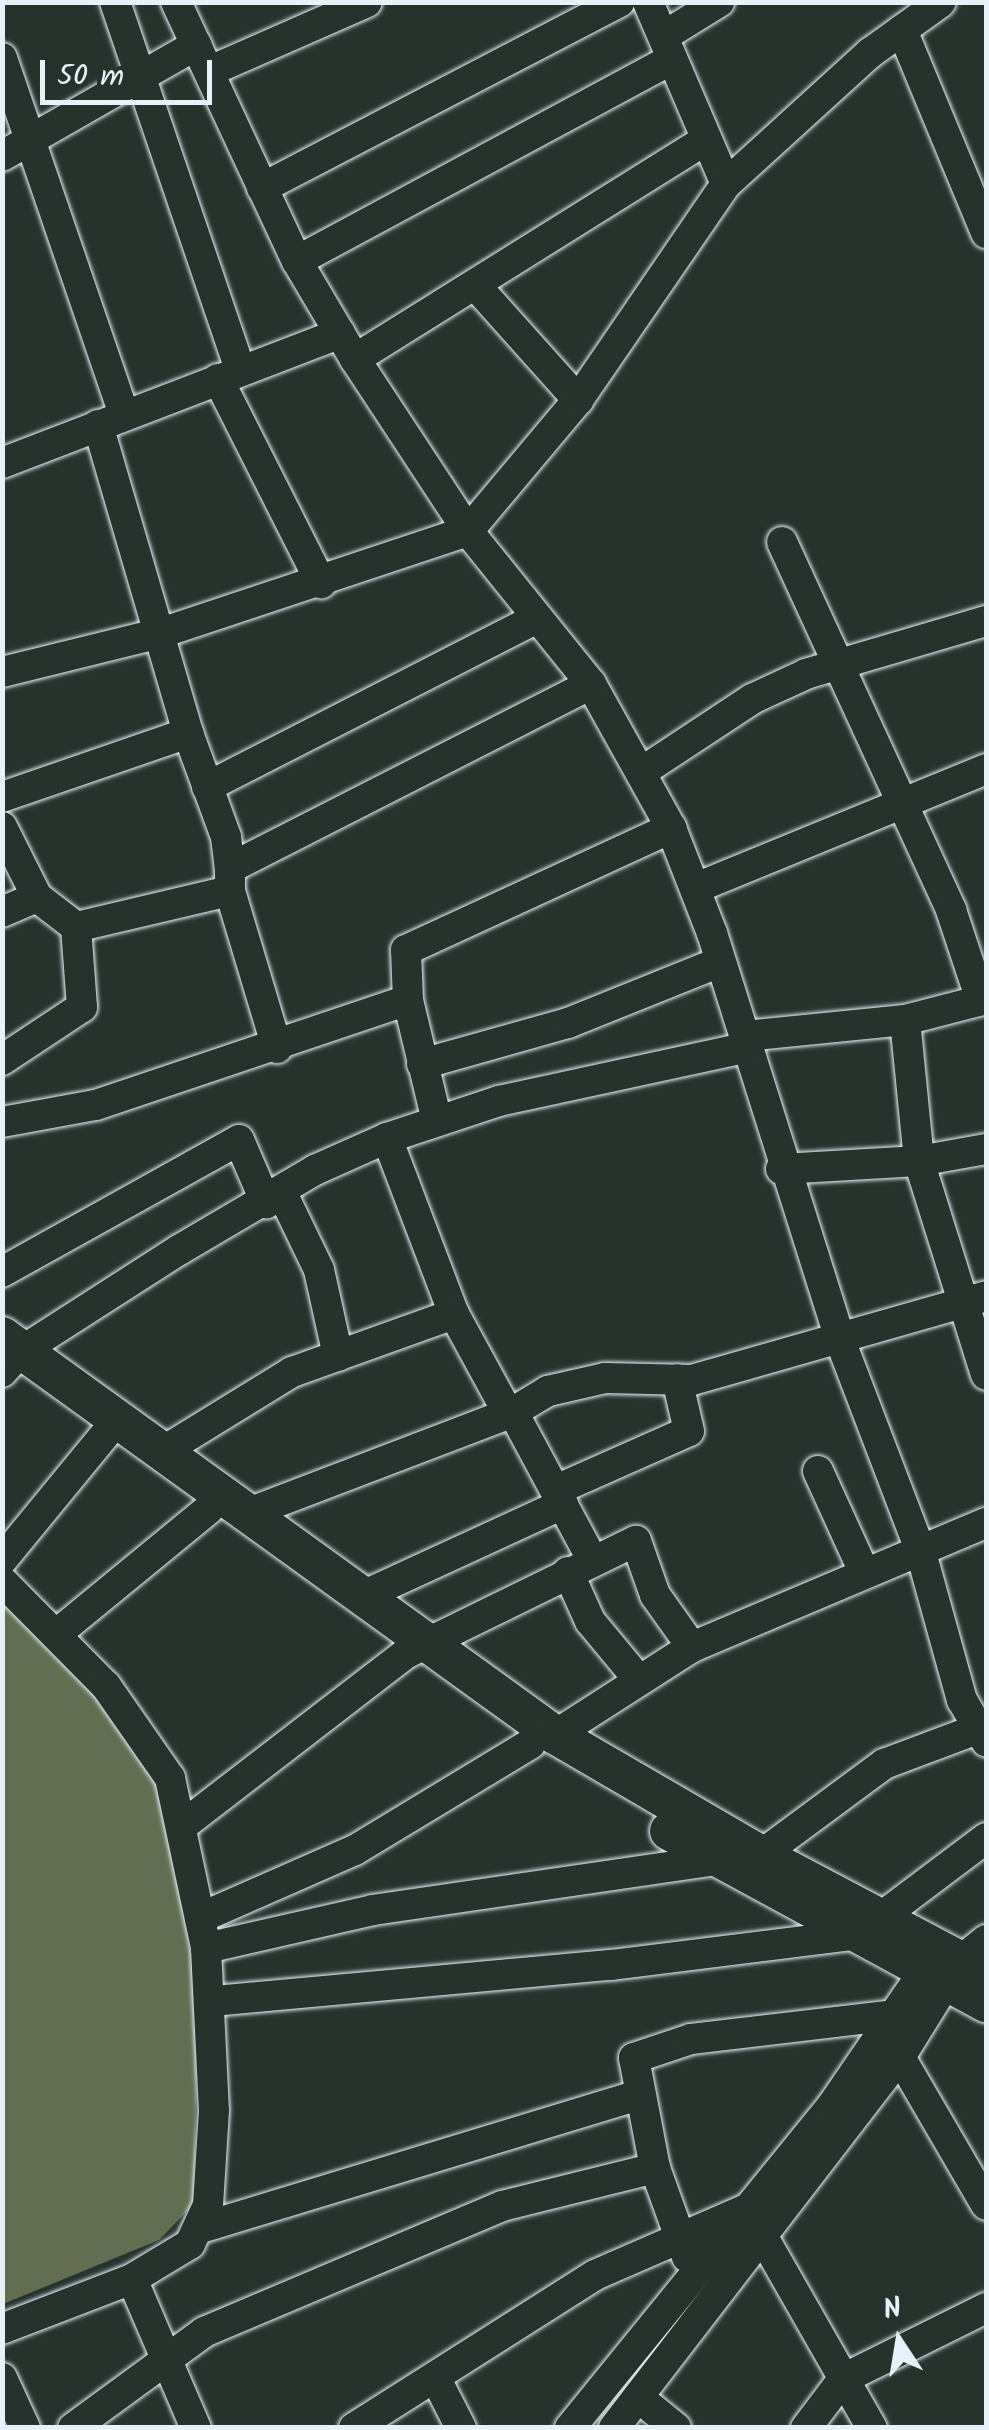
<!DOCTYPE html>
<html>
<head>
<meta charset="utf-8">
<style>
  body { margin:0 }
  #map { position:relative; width:989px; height:2430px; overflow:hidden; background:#26332d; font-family:Kalam,sans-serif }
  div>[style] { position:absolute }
  .green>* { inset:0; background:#626e4f }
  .roads { filter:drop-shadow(0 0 2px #e8f1f8) drop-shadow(0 0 2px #e8f1f8) }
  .minor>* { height:30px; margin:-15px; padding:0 15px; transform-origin:15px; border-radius:15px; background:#26332d }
  .major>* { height:38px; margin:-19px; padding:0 19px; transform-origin:19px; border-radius:19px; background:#26332d }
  span { translate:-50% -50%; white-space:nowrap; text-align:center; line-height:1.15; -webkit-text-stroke:8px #26332d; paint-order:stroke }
  .frame { position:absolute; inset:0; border:5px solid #e8f1f8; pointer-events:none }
  .north { position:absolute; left:849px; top:2290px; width:100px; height:100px; -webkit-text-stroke:8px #26332d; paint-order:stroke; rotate:348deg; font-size:28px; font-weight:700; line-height:40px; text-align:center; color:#e8f1f8 }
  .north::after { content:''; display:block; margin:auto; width:35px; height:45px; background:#e8f1f8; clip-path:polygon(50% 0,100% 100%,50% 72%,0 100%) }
  .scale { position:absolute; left:40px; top:60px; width:172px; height:45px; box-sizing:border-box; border:5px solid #e8f1f8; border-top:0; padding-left:12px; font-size:30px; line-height:35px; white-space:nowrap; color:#e8f1f8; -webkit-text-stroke:8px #26332d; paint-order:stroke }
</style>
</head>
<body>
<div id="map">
  <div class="green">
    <i style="clip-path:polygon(2px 1591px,70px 1657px,160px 1781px,198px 1996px,194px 2204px,159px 2240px,3px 2304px)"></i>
  </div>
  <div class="roads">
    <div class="minor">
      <i style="left:115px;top:2px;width:388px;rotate:71.2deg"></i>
      <i style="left:176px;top:2px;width:286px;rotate:65deg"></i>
      <i style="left:297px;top:261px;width:114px;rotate:59.4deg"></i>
      <i style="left:355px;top:359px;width:206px;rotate:56.7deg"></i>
      <i style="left:468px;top:531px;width:196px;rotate:51.2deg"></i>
      <i style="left:591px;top:684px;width:165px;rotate:60.9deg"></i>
      <i style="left:671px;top:828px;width:113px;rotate:68.7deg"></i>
      <i style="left:712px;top:933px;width:427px;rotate:72.5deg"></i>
      <i style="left:840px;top:1340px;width:224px;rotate:69.1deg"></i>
      <i style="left:920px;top:1549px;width:157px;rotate:74.5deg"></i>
      <i style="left:962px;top:1700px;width:48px;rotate:59.7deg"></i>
      <i style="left:648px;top:2px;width:198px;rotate:66.8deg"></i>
      <i style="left:902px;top:30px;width:220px;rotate:67.5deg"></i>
      <i style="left:664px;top:36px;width:65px;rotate:-31.7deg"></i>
      <i style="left:2px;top:58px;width:377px;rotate:71.1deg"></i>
      <i style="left:210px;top:71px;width:171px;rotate:-23.7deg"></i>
      <i style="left:2px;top:156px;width:224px;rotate:-29.8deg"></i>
      <i style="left:262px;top:188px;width:403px;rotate:-27.5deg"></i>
      <i style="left:297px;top:261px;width:425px;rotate:-28.3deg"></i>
      <i style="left:477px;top:287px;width:152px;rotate:48.2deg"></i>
      <i style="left:355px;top:359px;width:413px;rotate:-32deg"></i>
      <i style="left:218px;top:379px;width:229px;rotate:63.2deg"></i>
      <i style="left:98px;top:425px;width:321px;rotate:73.7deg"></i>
      <i style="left:188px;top:733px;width:111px;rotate:69.9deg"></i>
      <i style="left:226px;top:837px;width:31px;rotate:83deg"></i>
      <i style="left:2px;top:463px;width:362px;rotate:-21deg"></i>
      <i style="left:782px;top:542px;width:405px;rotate:65.3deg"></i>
      <i style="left:951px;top:910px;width:95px;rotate:71.6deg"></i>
      <i style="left:2px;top:672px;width:164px;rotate:-13.8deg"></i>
      <i style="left:161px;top:633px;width:324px;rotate:-18.4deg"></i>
      <i style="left:468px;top:531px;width:171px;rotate:-50deg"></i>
      <i style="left:578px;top:400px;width:262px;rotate:-55.6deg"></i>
      <i style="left:726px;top:184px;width:195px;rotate:-42.3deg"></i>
      <i style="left:870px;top:53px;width:87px;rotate:-35.7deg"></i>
      <i style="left:643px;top:771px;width:131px;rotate:-33.4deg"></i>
      <i style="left:752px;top:699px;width:60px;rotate:-24.8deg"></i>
      <i style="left:806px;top:674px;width:188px;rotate:-16.4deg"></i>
      <i style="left:207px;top:787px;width:369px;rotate:-27.1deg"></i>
      <i style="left:2px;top:797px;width:197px;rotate:-19deg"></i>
      <i style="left:2px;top:827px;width:78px;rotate:63.4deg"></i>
      <i style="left:37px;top:897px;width:38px;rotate:157deg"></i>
      <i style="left:696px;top:888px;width:313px;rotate:-22.3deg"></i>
      <i style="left:230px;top:891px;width:164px;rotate:73.3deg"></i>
      <i style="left:37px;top:897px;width:49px;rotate:37.6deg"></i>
      <i style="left:76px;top:927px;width:158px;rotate:-13.2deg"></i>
      <i style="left:230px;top:891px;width:23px;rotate:-90deg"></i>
      <i style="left:230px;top:868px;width:405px;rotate:-27deg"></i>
      <i style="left:905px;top:1020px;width:142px;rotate:84.3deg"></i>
      <i style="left:919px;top:1161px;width:224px;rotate:72.6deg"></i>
      <i style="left:745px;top:1036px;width:161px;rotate:-5.7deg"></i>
      <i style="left:905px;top:1020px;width:84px;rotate:-14.5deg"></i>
      <i style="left:2px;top:1060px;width:96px;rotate:-33.5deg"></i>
      <i style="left:82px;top:1007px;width:80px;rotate:-94.3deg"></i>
      <i style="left:422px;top:1064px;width:152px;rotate:-15.7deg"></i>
      <i style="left:568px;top:1023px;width:164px;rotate:-21.9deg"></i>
      <i style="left:436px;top:1117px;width:120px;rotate:-103.5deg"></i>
      <i style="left:408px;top:1000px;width:50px;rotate:-92.3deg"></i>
      <i style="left:406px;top:950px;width:292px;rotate:-24.7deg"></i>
      <i style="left:2px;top:1122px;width:96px;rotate:-10.3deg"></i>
      <i style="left:96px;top:1105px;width:329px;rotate:-18.6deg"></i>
      <i style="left:387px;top:1138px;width:188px;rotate:69.2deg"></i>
      <i style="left:454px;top:1314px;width:113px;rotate:61.4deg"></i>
      <i style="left:781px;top:1169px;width:138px;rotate:-3.3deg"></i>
      <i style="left:919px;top:1161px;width:68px;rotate:-10.2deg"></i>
      <i style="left:282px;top:1193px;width:85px;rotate:64.3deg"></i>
      <i style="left:319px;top:1270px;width:88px;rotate:77.5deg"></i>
      <i style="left:2px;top:1272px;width:271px;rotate:-29.1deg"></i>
      <i style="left:239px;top:1140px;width:69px;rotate:66.8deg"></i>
      <i style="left:2px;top:1372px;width:27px;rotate:-48deg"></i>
      <i style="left:20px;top:1352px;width:189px;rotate:-32.7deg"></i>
      <i style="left:179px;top:1250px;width:158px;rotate:-30.5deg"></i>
      <i style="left:315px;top:1170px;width:79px;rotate:-24deg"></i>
      <i style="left:387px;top:1138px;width:118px;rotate:-18.3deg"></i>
      <i style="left:499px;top:1101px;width:256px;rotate:-12.2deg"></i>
      <i style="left:513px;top:1412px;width:169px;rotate:61.8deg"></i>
      <i style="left:162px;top:1452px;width:153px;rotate:-31.6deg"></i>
      <i style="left:292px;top:1372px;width:172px;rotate:-19.7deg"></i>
      <i style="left:818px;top:1471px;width:111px;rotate:65.5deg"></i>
      <i style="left:556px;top:1490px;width:145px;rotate:-23.9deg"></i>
      <i style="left:689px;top:1431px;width:53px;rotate:-103deg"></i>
      <i style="left:251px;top:1512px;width:280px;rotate:-20.9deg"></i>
      <i style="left:513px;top:1412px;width:41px;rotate:-31deg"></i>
      <i style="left:548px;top:1391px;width:58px;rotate:-12.8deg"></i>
      <i style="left:605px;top:1378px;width:87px;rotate:1.3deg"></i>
      <i style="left:692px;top:1380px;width:306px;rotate:-15.9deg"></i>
      <i style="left:2px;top:1560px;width:161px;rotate:-50.6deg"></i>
      <i style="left:568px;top:1572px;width:54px;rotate:65.8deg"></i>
      <i style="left:590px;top:1621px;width:75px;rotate:50.4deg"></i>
      <i style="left:2px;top:1581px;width:148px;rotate:45.3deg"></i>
      <i style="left:106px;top:1686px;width:112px;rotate:55.2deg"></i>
      <i style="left:170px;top:1778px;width:174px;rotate:78deg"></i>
      <i style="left:206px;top:1948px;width:162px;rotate:87.2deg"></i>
      <i style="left:214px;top:2110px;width:95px;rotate:93.6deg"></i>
      <i style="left:208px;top:2205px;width:43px;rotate:114.8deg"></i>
      <i style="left:190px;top:2244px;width:68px;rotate:148.9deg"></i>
      <i style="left:132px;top:2279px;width:139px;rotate:159deg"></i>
      <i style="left:365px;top:1595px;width:218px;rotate:-24.7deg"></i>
      <i style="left:59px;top:1632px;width:194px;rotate:-39.4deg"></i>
      <i style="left:555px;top:1735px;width:163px;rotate:-32.7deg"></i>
      <i style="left:692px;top:1647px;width:319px;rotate:-22.9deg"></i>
      <i style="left:182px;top:1826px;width:284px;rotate:-37.6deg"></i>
      <i style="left:407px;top:1653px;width:255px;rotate:-26.1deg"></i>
      <i style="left:636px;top:1541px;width:57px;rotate:70.6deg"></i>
      <i style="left:655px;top:1595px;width:64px;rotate:54.6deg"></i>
      <i style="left:761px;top:1855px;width:153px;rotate:-36.5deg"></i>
      <i style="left:884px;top:1764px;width:99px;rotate:-20.6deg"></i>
      <i style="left:200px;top:1918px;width:169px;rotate:-23.7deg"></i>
      <i style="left:355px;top:1850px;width:205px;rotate:-31.2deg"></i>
      <i style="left:880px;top:1918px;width:133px;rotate:-37deg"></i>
      <i style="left:206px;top:1948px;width:171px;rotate:-12.8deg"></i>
      <i style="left:373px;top:1910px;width:348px;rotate:-8.3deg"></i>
      <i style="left:213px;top:2001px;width:400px;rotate:-5.2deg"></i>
      <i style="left:611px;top:1965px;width:243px;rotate:-7.1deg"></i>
      <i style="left:900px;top:2057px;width:171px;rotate:59.8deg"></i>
      <i style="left:201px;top:2228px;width:457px;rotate:-16.9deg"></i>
      <i style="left:687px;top:2257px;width:95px;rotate:-109.8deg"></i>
      <i style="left:655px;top:2168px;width:112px;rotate:-100.8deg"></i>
      <i style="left:634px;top:2058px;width:60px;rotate:-18.4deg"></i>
      <i style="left:691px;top:2039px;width:204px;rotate:-6.7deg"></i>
      <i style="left:132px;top:2279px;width:162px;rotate:66.8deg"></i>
      <i style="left:435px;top:2377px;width:57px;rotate:63deg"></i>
      <i style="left:2px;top:2378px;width:55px;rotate:65.3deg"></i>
      <i style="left:638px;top:2397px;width:49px;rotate:39.2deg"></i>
      <i style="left:73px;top:2428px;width:162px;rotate:-36.2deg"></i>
      <i style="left:204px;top:2332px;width:324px;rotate:-22.9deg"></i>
      <i style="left:502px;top:2206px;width:158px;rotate:-13.9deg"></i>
      <i style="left:354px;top:2428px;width:285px;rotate:-32.4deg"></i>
      <i style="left:595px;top:2275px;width:166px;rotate:-23.5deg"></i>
      <i style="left:747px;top:2209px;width:252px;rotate:60.3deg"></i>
      <i style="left:570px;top:2428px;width:414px;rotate:-50.9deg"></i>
      <i style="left:831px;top:2107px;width:188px;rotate:-55.6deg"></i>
      <i style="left:614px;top:2428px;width:468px;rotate:-52.4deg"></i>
      <i style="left:900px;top:2057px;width:112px;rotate:-58.2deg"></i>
      <i style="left:959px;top:1962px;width:35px;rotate:-39deg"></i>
      <i style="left:806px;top:2428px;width:61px;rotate:-52.9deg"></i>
      <i style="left:843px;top:2379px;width:160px;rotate:-26.4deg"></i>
    </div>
    <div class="major">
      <i style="left:2px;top:1336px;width:682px;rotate:35.81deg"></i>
      <i style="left:555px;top:1735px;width:238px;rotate:30.2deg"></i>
      <i style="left:761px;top:1855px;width:255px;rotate:27.9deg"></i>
      <i style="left:669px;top:1831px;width:361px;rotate:28.5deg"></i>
    </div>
  </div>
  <div class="frame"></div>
  <div class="north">N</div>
  <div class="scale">50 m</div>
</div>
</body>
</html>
